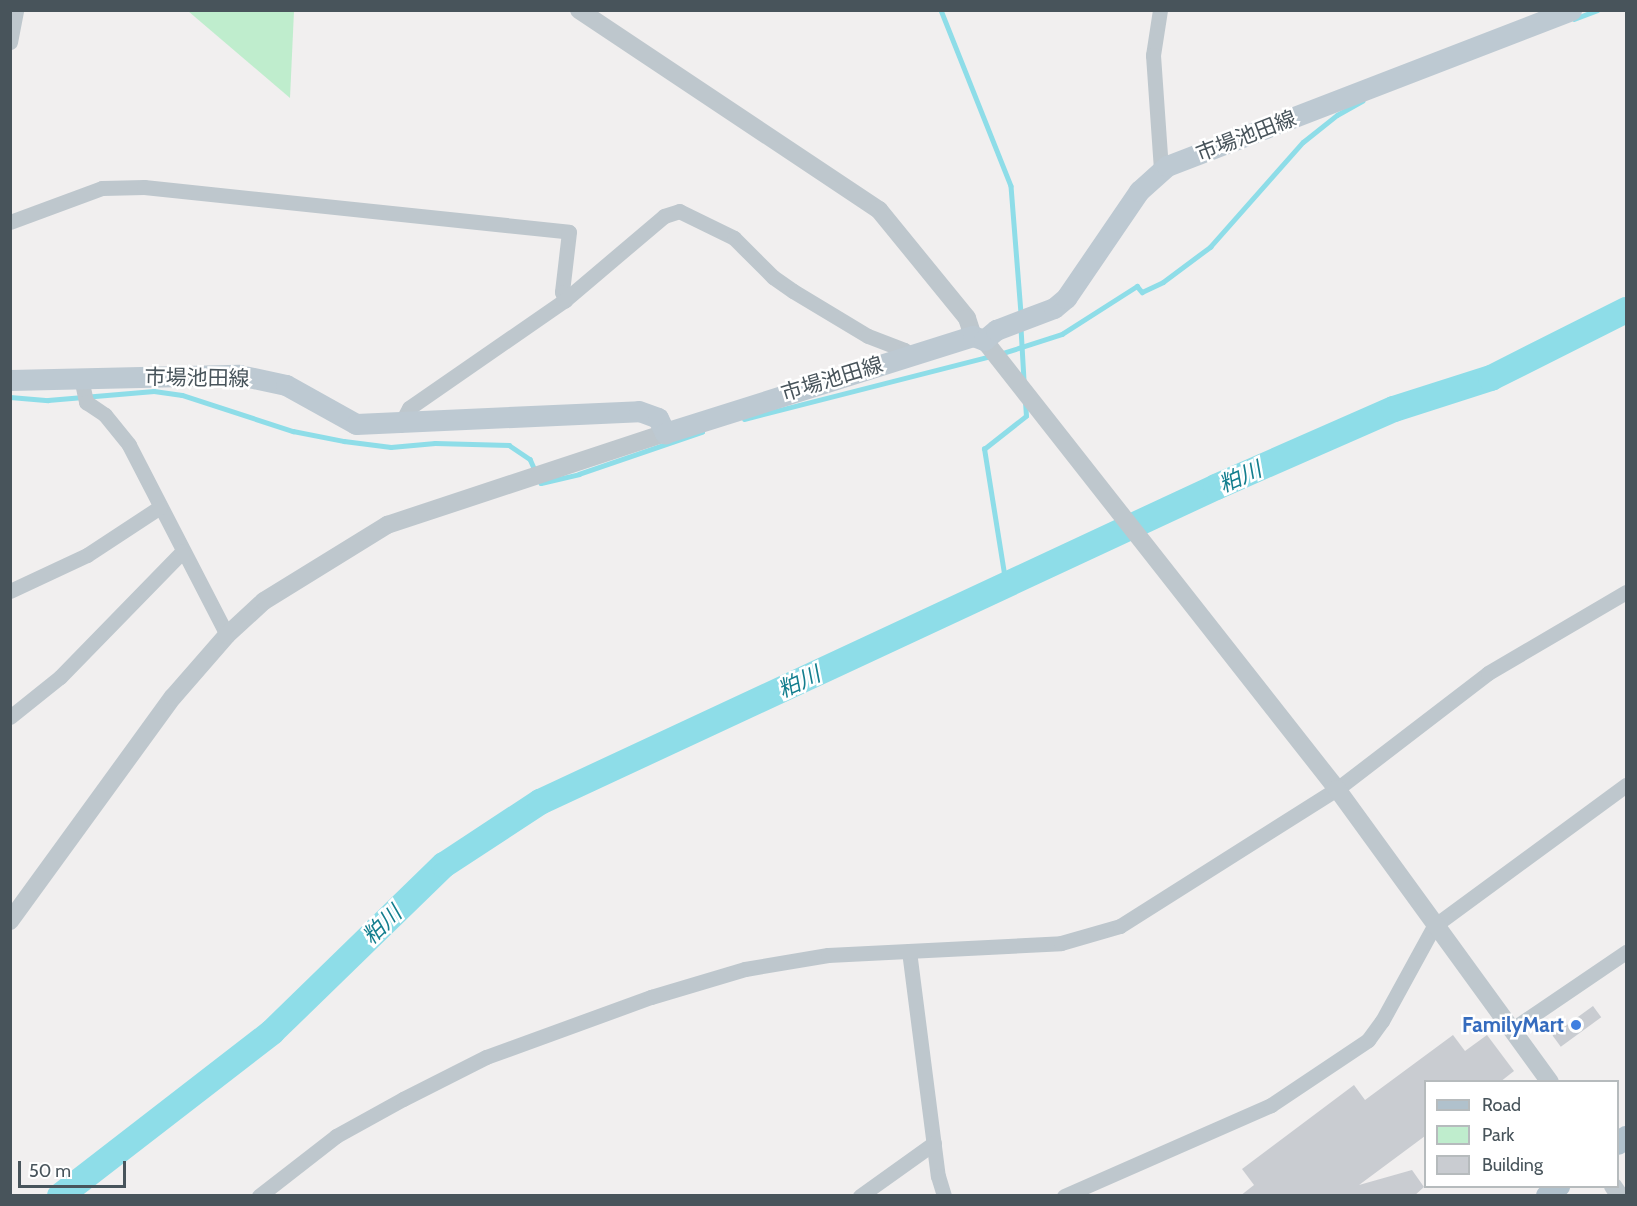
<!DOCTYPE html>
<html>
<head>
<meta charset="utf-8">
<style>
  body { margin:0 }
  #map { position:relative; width:1637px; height:1206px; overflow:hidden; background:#f1efef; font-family:Cabin,"Noto Sans JP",sans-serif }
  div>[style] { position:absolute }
  .green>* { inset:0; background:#bfedcd }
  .stream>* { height:4.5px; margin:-2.25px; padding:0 2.25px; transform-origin:2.25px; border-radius:2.25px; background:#8edde8 }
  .river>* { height:26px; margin:-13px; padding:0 13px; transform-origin:13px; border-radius:13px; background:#8edde8 }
  .building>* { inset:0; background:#c9ccd1; transform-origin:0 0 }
  .minor>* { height:15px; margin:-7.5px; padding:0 7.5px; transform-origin:7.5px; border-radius:7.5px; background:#bec7cd }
  .tertiary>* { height:18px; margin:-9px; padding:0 9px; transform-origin:9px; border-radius:9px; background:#bec7cd }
  .secondary>* { height:21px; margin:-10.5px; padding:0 10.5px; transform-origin:10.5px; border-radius:10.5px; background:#bdc9d2 }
  .primary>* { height:22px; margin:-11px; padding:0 11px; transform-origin:11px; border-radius:11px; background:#b0c1cc }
  .dots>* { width:16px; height:16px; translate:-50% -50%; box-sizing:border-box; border:3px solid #fff; border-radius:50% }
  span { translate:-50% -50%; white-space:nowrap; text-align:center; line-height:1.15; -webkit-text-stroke:5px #fff; paint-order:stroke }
  .street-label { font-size:21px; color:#48545b }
  .shop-label { font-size:21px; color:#366cbe; font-weight:700 }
  .right { translate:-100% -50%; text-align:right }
  .water-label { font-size:22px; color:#137e8e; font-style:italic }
  .frame { position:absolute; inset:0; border:12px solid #48545b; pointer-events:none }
  .legend { position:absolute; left:1424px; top:1080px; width:195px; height:108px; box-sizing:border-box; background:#fff; border:2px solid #b6bbbd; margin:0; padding:8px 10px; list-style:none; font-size:18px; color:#48545b }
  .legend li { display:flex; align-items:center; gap:12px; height:30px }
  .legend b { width:30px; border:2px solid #b6bbbd }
  .scale { position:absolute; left:18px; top:1161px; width:108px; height:27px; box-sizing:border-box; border:3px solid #48545b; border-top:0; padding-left:8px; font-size:18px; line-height:21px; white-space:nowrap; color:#48545b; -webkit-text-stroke:4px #fff; paint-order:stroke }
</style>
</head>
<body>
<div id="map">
  <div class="green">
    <i style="clip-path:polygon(188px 11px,294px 11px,290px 98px)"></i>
  </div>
  <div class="stream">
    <i style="left:941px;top:10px;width:189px;rotate:68.3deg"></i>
    <i style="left:1011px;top:186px;width:128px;rotate:85.5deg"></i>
    <i style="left:1574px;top:19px;width:25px;rotate:-21deg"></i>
    <i style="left:1021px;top:328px;width:52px;rotate:86.7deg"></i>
    <i style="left:1000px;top:354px;width:65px;rotate:-17.9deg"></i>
    <i style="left:1062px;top:334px;width:89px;rotate:-32.6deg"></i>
    <i style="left:1137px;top:286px;width:8px;rotate:50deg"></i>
    <i style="left:1142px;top:292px;width:23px;rotate:-25deg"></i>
    <i style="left:1163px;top:282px;width:59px;rotate:-36.7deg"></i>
    <i style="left:1210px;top:247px;width:140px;rotate:-48.5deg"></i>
    <i style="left:1303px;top:142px;width:43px;rotate:-38.5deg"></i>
    <i style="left:1337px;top:115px;width:29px;rotate:-29deg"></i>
    <i style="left:10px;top:397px;width:38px;rotate:5deg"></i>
    <i style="left:48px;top:400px;width:106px;rotate:-4.9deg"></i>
    <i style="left:154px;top:391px;width:28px;rotate:8deg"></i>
    <i style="left:182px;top:395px;width:117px;rotate:18deg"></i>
    <i style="left:293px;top:431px;width:52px;rotate:11.1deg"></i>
    <i style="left:344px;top:441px;width:47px;rotate:7.3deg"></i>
    <i style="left:391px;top:447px;width:44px;rotate:-5.2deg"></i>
    <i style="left:435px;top:443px;width:74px;rotate:1.5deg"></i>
    <i style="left:509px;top:445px;width:25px;rotate:34deg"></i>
    <i style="left:530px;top:459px;width:12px;rotate:66deg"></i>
    <i style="left:744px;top:419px;width:255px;rotate:-14.3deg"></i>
    <i style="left:540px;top:480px;width:3px;rotate:72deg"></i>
    <i style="left:541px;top:483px;width:39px;rotate:-13deg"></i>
    <i style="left:579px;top:474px;width:130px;rotate:-18.9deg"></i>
    <i style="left:1006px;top:586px;width:139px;rotate:-99.1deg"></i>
    <i style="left:984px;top:449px;width:53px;rotate:-38.2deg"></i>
    <i style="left:1026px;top:416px;width:13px;rotate:-94deg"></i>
  </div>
  <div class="river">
    <i style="left:60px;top:1196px;width:268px;rotate:-37.7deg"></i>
    <i style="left:272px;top:1032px;width:240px;rotate:-44.2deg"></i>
    <i style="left:444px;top:865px;width:115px;rotate:-33.3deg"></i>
    <i style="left:540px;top:802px;width:746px;rotate:-24.98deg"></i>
    <i style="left:1216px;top:487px;width:194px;rotate:-23.7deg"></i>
    <i style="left:1394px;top:409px;width:102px;rotate:-17.7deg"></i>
    <i style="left:1491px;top:378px;width:151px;rotate:-26.7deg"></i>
  </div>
  <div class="building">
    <i style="left:1593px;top:1006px;width:14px;height:50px;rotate:54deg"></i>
    <i style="clip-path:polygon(1453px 1035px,1465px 1051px,1487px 1035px,1514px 1071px,1500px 1082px,1425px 1082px,1425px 1136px,1359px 1185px,1412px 1170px,1424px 1187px,1414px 1196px,1240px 1196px,1254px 1185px,1242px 1169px,1354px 1085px,1365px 1100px)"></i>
  </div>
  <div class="minor">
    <i style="left:1160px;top:10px;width:46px;rotate:98.8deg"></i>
    <i style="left:1153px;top:55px;width:115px;rotate:86deg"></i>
    <i style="left:10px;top:42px;width:33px;rotate:-79deg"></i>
    <i style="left:10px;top:222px;width:98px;rotate:-20.3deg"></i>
    <i style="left:102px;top:188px;width:42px;rotate:-1.4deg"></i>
    <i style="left:144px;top:187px;width:427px;rotate:6deg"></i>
    <i style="left:569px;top:232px;width:60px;rotate:96.7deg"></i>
    <i style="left:562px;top:292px;width:9px;rotate:69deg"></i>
    <i style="left:81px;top:378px;width:25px;rotate:78deg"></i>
    <i style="left:86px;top:402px;width:23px;rotate:34deg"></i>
    <i style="left:105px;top:415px;width:38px;rotate:51deg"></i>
    <i style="left:129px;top:445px;width:214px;rotate:62.7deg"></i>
    <i style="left:400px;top:425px;width:19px;rotate:-62deg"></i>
    <i style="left:409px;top:408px;width:190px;rotate:-34.7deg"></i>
    <i style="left:565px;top:300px;width:130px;rotate:-40.3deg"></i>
    <i style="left:664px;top:216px;width:16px;rotate:-18deg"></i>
    <i style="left:679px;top:211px;width:61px;rotate:26.1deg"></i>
    <i style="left:734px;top:238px;width:55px;rotate:45deg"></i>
    <i style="left:773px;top:277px;width:24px;rotate:35deg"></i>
    <i style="left:793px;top:291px;width:87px;rotate:31deg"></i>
    <i style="left:868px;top:336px;width:39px;rotate:21deg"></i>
    <i style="left:904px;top:350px;width:7px;rotate:45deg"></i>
    <i style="left:10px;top:591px;width:85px;rotate:-25.1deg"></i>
    <i style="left:87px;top:555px;width:87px;rotate:-33.3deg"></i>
    <i style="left:10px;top:717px;width:64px;rotate:-38.7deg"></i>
    <i style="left:60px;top:677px;width:176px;rotate:-45.7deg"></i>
    <i style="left:909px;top:951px;width:227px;rotate:82.7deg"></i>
    <i style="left:938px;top:1176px;width:21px;rotate:73deg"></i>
    <i style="left:1514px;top:1028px;width:135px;rotate:-34.2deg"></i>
    <i style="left:259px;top:1196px;width:98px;rotate:-37.9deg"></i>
    <i style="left:336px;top:1136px;width:77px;rotate:-28.9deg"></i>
    <i style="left:403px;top:1099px;width:93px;rotate:-26.8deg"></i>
    <i style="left:486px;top:1057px;width:176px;rotate:-20deg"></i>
    <i style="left:651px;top:997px;width:98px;rotate:-16.6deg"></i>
    <i style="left:745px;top:969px;width:84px;rotate:-9.6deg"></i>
    <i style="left:828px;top:955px;width:233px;rotate:-2.9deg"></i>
    <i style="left:1061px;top:943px;width:61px;rotate:-16.1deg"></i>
    <i style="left:1120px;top:926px;width:257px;rotate:-32.3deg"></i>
    <i style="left:1337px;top:789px;width:190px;rotate:-37.5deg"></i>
    <i style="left:1488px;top:673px;width:160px;rotate:-30.4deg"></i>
    <i style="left:860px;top:1196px;width:91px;rotate:-35.6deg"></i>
    <i style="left:1064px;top:1196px;width:226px;rotate:-23.7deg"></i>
    <i style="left:1271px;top:1105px;width:117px;rotate:-33.8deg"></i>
    <i style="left:1368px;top:1040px;width:24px;rotate:-54deg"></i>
    <i style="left:1382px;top:1021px;width:108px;rotate:-61.3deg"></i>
    <i style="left:1434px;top:926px;width:238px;rotate:-36.3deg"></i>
  </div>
  <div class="tertiary">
    <i style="left:579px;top:10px;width:361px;rotate:33.7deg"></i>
    <i style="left:879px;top:210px;width:139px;rotate:50.8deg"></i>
    <i style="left:967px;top:318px;width:19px;rotate:72deg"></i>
    <i style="left:984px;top:340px;width:571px;rotate:51.83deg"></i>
    <i style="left:1337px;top:789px;width:362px;rotate:54deg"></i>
    <i style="left:10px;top:921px;width:277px;rotate:-54deg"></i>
    <i style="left:173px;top:697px;width:82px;rotate:-48.9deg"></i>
    <i style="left:227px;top:635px;width:50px;rotate:-42.6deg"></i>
    <i style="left:264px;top:601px;width:145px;rotate:-31.7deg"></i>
    <i style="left:387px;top:525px;width:293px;rotate:-18.3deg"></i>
    <i style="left:1613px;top:1186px;width:12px;rotate:55deg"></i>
  </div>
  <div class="secondary">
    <i style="left:10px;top:380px;width:229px;rotate:-1.3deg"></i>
    <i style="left:239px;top:375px;width:48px;rotate:12deg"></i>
    <i style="left:286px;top:385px;width:80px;rotate:29.1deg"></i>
    <i style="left:356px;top:424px;width:283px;rotate:-2.6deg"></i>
    <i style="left:639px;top:411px;width:20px;rotate:20deg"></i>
    <i style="left:658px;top:418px;width:17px;rotate:65deg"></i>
    <i style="left:665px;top:433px;width:323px;rotate:-17.5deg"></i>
    <i style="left:973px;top:336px;width:12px;rotate:20deg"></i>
    <i style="left:984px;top:340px;width:16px;rotate:-40deg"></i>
    <i style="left:996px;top:330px;width:62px;rotate:-20.8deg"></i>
    <i style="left:1054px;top:308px;width:16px;rotate:-40deg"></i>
    <i style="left:1066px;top:298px;width:130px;rotate:-55.7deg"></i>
    <i style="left:1139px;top:191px;width:38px;rotate:-42deg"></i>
    <i style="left:1167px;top:166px;width:433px;rotate:-21.1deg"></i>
  </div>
  <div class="primary">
    <i style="left:1618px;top:1144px;width:11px;rotate:-41deg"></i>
    <i style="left:1547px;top:1196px;width:16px;rotate:-40deg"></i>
  </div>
  <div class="dots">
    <i style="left:1576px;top:1025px;background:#3f7fe0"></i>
  </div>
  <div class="street-label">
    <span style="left:1246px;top:136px;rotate:-21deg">市場池田線</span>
    <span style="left:197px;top:378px;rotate:1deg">市場池田線</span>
    <span style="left:832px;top:379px;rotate:-17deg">市場池田線</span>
  </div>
  <div class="shop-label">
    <span class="right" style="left:1564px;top:1025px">FamilyMart</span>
  </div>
  <div class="water-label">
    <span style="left:1240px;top:477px;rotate:-24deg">粕川</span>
    <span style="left:799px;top:682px;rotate:-25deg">粕川</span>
    <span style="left:382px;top:925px;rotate:-44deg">粕川</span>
  </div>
  <div class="frame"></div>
  <ul class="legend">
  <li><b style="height:8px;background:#b0c1cc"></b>Road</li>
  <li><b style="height:16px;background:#bfedcd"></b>Park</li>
  <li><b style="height:16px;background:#c9ccd1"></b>Building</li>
  </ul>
  <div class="scale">50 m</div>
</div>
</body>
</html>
